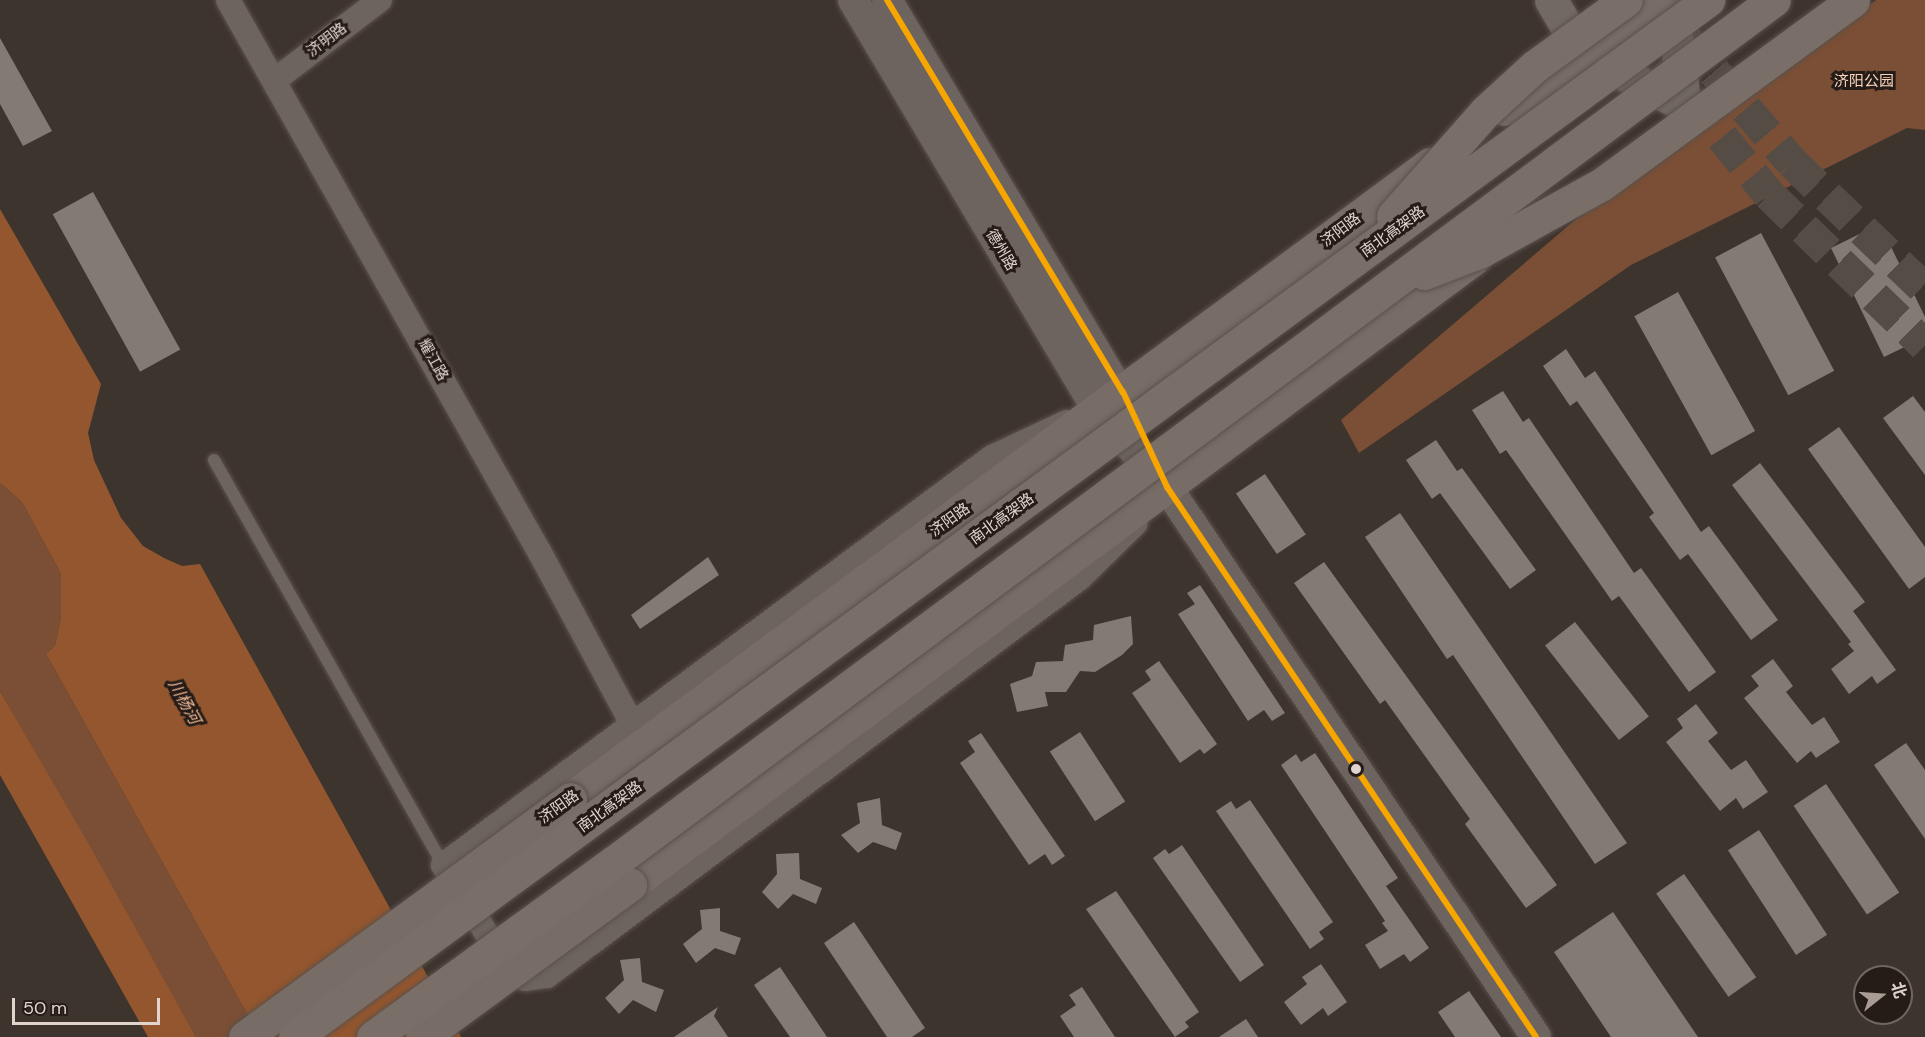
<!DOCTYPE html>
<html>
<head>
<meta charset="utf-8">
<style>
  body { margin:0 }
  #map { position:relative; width:1925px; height:1037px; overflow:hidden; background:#3e342e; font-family:"DM Sans","Noto Sans SC",sans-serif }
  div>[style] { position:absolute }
  .green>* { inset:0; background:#7b4f35 }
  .water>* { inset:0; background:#93562e }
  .building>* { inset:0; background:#837a74; transform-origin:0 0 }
  .secondary-tunnel>* { height:33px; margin-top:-16.5px; transform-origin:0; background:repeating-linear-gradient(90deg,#564c46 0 33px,transparent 0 49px) }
  .roads { filter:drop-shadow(0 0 2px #5a514b) drop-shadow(0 0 2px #5a514b) }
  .service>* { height:12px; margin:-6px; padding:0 6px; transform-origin:6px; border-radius:6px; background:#6d6460 }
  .minor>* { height:24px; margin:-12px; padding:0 12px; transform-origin:12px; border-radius:12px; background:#6d6460 }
  .tertiary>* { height:30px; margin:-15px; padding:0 15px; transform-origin:15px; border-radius:15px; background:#6d6460 }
  .secondary>* { height:33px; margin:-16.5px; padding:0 16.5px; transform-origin:16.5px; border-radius:16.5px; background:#726964 }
  .primary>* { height:33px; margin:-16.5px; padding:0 16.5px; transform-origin:16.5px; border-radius:16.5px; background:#776c66 }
  .bridges { filter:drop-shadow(0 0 2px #5a514b) drop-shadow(0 0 2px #5a514b) }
  .primary-bridge>* { height:33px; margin:-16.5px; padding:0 16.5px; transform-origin:16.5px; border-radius:16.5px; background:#776c66 }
  .trunk-bridge>* { height:33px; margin:-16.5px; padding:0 16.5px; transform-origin:16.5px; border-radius:16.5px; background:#7a6e68 }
  .bus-1>* { height:6px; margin:-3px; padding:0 3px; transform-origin:3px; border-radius:3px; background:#f7a600 }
  .dots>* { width:16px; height:16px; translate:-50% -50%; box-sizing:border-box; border:3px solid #251c17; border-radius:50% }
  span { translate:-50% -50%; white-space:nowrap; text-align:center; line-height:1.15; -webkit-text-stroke:6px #251c17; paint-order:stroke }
  .street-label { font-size:15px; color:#e1d4cd }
  .park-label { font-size:15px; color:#fbd4be }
  .water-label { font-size:16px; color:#f2b997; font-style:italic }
  .north { position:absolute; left:1853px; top:965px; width:60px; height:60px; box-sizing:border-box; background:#251c17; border:2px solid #706660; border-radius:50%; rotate:73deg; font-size:16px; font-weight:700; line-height:24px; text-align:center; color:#e1d4cd }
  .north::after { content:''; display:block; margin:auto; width:21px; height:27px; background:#a89c95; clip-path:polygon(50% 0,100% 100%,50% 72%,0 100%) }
  .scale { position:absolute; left:12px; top:998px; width:148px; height:27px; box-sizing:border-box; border:3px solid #e1d4cd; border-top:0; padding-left:8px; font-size:18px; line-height:21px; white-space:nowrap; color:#e1d4cd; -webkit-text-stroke:4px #251c17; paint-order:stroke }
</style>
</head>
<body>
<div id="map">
  <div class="green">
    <i style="clip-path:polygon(1876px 0,1925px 0,1925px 130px,1907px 128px,1631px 265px,1359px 453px,1341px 420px,1575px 220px)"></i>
    <i style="clip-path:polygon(0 483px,22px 502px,61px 574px,61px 618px,55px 645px,46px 654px,260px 1037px,196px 1037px,0 691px)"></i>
  </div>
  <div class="water">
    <i style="clip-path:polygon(0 209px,101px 384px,88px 433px,94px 460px,121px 518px,143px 546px,164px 558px,182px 566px,200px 564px,461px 1037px,260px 1037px,46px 654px,55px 645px,61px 618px,61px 574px,22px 502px,0 483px)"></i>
    <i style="clip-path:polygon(0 691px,92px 850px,196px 1037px,148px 1037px,0 775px)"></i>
  </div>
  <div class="building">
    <i style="clip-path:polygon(0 38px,52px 131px,23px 146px,0 104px)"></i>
    <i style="left:93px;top:192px;width:180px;height:46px;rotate:61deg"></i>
    <i style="clip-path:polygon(1880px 224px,1925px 317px,1925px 337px,1884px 357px,1831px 248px)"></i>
    <i style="left:1761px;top:233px;width:156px;height:52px;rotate:62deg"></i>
    <i style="left:1678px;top:292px;width:159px;height:50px;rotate:61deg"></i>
    <i style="clip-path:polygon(1566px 349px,1585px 378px,1595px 371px,1701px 532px,1709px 526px,1778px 620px,1751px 640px,1688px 554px,1680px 560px,1649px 517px,1654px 513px,1577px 401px,1570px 406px,1543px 366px)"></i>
    <i style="clip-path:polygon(1503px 391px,1523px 422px,1529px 418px,1634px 573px,1641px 568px,1716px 672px,1689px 692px,1619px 596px,1612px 601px,1506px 450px,1500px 454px,1472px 410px)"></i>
    <i style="clip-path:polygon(1913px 396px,1925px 412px,1925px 475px,1883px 418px)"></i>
    <i style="clip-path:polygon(1839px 427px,1925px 547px,1925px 577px,1909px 589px,1808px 449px)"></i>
    <i style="clip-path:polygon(1436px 440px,1457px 471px,1462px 468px,1536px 570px,1510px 589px,1440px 493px,1432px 499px,1406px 460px)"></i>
    <i style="clip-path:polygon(1760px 463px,1865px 602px,1853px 611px,1896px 670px,1877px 684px,1872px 676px,1849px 694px,1831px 669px,1854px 651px,1848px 644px,1851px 642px,1732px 485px)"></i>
    <i style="left:1265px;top:474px;width:73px;height:35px;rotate:56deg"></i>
    <i style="clip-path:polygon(1400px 513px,1627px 843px,1595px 864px,1453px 655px,1447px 659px,1365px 537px)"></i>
    <i style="clip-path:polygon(708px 557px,719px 575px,640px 629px,631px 615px)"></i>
    <i style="clip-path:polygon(1324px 562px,1557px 885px,1526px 908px,1465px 824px,1470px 819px,1385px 700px,1380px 704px,1294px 583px)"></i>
    <i style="clip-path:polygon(1200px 585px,1285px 713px,1272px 721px,1264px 710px,1248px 721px,1178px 614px,1195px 604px,1187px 593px)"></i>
    <i style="clip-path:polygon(1131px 616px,1133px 644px,1122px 655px,1095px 672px,1080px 671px,1066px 692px,1045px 692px,1048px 706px,1017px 712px,1010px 684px,1032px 676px,1036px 662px,1063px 661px,1065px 645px,1093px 640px,1094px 625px)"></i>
    <i style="left:1575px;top:622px;width:120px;height:38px;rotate:52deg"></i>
    <i style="clip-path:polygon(1773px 659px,1793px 686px,1786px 692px,1812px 725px,1824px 717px,1840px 742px,1816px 758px,1811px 751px,1797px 763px,1744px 698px,1759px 686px,1751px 676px)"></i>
    <i style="clip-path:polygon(1159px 661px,1217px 744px,1204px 754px,1200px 749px,1180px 763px,1132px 693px,1151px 680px,1145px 671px)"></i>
    <i style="clip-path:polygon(1696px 704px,1718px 733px,1708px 741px,1731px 770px,1746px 760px,1768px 792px,1743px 809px,1736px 798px,1720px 811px,1666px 742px,1683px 728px,1677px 719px)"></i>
    <i style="left:1080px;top:732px;width:83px;height:36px;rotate:57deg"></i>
    <i style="clip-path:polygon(981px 733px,1065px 856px,1052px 865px,1045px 854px,1029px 865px,960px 763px,975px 752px,968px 741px)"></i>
    <i style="clip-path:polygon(1906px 743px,1925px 770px,1925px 839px,1874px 765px)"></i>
    <i style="clip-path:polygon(1315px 753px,1398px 878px,1386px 886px,1429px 948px,1410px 962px,1404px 954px,1380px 969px,1365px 945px,1388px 931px,1382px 923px,1385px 921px,1281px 765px,1296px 754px,1301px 762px)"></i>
    <i style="left:1826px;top:784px;width:131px;height:39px;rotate:56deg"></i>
    <i style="clip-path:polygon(880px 798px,882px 825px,902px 833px,896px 850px,873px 842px,858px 853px,841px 835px,860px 823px,857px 803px)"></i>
    <i style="clip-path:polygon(1250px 800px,1333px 922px,1319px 932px,1324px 939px,1310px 949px,1216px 811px,1231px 801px,1236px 809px)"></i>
    <i style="left:1759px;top:830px;width:125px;height:37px;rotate:57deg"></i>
    <i style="clip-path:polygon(1182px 845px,1264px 965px,1240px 982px,1153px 858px,1165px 849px,1169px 854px)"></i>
    <i style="clip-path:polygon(799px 853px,800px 879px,822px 888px,816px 904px,793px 894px,778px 909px,762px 892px,777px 874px,776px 854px)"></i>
    <i style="left:1684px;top:874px;width:126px;height:34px;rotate:55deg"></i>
    <i style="clip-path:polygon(1116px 891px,1199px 1012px,1185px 1022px,1189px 1027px,1175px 1037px,1086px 909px)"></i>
    <i style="clip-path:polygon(720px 908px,720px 931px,741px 938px,735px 955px,715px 948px,696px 963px,683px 944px,702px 929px,700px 910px)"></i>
    <i style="clip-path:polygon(1613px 912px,1698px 1037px,1611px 1037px,1554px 952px)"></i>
    <i style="clip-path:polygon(854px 922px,925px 1028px,912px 1037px,887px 1037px,824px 943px)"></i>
    <i style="clip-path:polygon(640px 958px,642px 982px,664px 990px,656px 1012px,633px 1000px,619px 1014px,605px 998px,624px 980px,620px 960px)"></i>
    <i style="clip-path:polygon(1321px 964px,1347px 1002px,1328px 1016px,1323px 1008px,1301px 1025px,1284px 1002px,1307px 984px,1302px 977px)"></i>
    <i style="clip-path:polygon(780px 967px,827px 1037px,790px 1037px,754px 985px)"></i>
    <i style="clip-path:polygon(1082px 987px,1115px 1037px,1074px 1037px,1060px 1016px,1076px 1005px,1069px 995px)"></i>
    <i style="clip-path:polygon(1469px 991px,1501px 1037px,1455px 1037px,1438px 1012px)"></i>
    <i style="clip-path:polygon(718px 1007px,714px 1016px,728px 1037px,674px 1037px)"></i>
    <i style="clip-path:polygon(1246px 1019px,1258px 1037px,1219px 1037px)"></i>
  </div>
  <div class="secondary-tunnel">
    <i style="left:1629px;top:23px;width:221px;rotate:50.7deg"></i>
    <i style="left:1769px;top:194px;width:217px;rotate:44.1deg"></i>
    <i style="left:1682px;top:34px;width:169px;rotate:49.3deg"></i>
    <i style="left:1792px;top:162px;width:184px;rotate:43.7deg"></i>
  </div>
  <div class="roads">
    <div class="service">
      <i style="left:214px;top:460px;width:465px;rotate:60.5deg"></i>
    </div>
    <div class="minor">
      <i style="left:228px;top:0;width:635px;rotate:60.57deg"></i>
      <i style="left:540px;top:553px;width:194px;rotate:61.7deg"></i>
      <i style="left:275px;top:80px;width:132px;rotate:-37.3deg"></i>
      <i style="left:1067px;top:422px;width:83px;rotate:155deg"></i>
      <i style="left:992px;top:457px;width:684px;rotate:143.38deg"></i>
      <i style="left:443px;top:865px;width:120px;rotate:57.6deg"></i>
      <i style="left:507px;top:966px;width:22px;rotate:36deg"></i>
      <i style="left:525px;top:979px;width:22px;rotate:-8deg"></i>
      <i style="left:547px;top:976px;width:665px;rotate:-36.75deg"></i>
      <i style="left:1080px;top:578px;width:78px;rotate:-44.5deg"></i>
    </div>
    <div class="tertiary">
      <i style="left:853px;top:0;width:478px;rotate:59.2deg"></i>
      <i style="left:1098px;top:411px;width:103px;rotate:47.8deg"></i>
      <i style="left:1167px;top:487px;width:662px;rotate:56.14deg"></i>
      <i style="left:887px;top:0;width:480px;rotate:59.3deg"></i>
    </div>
    <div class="secondary">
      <i style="left:1551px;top:0;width:61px;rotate:59.7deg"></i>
      <i style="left:1582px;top:53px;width:114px;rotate:27deg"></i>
      <i style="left:1672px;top:0;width:95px;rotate:83.3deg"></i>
    </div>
    <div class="primary">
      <i style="left:1505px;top:109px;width:185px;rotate:-36.2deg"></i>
      <i style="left:570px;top:799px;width:1069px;rotate:-36.44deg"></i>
      <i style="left:630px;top:885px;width:1050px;rotate:-36.6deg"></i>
    </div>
  </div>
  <div class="bridges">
    <div class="primary-bridge">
      <i style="left:245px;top:1037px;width:403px;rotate:-36.2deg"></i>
      <i style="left:422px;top:1037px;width:258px;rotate:-36.2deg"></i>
    </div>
    <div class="trunk-bridge">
      <i style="left:1393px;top:216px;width:140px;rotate:-48.5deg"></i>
      <i style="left:1486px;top:111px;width:67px;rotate:-42.6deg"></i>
      <i style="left:1535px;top:66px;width:112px;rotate:-36deg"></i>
      <i style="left:1424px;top:273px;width:61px;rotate:-21.1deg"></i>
      <i style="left:1481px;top:251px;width:138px;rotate:-29deg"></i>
      <i style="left:1602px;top:184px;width:311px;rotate:-36.2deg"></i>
      <i style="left:295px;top:1037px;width:1753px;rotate:-36.27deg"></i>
      <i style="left:373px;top:1037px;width:298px;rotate:-36deg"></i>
      <i style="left:614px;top:862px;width:1445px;rotate:-36.62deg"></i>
    </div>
  </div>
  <div class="bus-1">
    <i style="left:887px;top:0;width:458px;rotate:59deg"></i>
    <i style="left:1123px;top:392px;width:105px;rotate:65.1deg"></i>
    <i style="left:1167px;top:487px;width:662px;rotate:56.14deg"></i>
  </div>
  <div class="dots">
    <i style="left:1356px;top:769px;background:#e1d4cd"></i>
  </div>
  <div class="street-label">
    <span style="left:327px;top:40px;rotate:-37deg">济明路</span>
    <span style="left:1341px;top:230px;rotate:-37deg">济阳路</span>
    <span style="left:1393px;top:232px;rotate:-36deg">南北高架路</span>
    <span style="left:1001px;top:250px;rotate:59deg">德州路</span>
    <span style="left:433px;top:360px;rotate:61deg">耀江路</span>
    <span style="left:1002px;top:519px;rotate:-36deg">南北高架路</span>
    <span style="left:950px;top:520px;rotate:-36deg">济阳路</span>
    <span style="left:559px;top:807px;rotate:-36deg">济阳路</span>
    <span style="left:610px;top:807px;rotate:-36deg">南北高架路</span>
  </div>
  <div class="park-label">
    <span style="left:1864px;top:82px">济阳公园</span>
  </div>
  <div class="water-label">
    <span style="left:184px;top:702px;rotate:61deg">川杨河</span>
  </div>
  <div class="north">北</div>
  <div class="scale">50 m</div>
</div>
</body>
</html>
